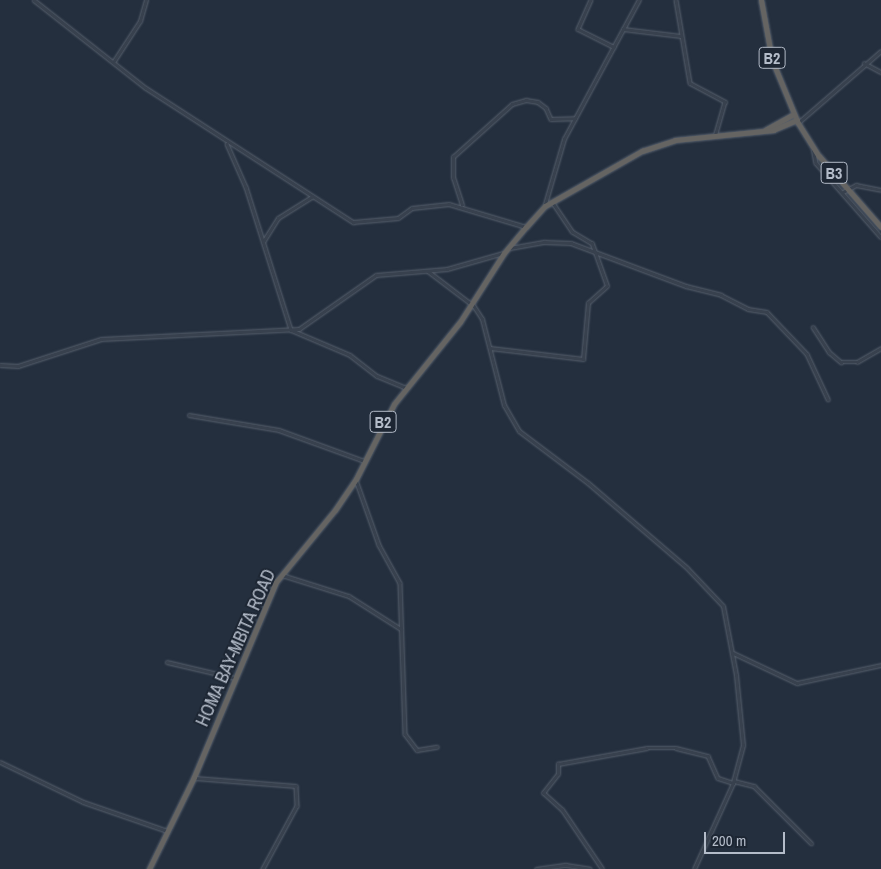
<!DOCTYPE html>
<html>
<head>
<meta charset="utf-8">
<style>
  body { margin:0 }
  #map { position:relative; width:881px; height:869px; overflow:hidden; background:#242f3e; font-family:"Archivo Narrow",sans-serif }
  div>[style] { position:absolute }
  .roads { filter:drop-shadow(0 0 1px #565f6c) drop-shadow(0 0 1px #565f6c) }
  .minor>* { height:2.5px; margin:-1.25px; padding:0 1.25px; transform-origin:1.25px; border-radius:1.25px; background:#38414e }
  .tertiary>* { height:3px; margin:-1.5px; padding:0 1.5px; transform-origin:1.5px; border-radius:1.5px; background:#38414e }
  .trunk>* { height:5px; margin:-2.5px; padding:0 2.5px; transform-origin:2.5px; border-radius:2.5px; background:#656462 }
  span { translate:-50% -50%; white-space:nowrap; text-align:center; line-height:1.15; -webkit-text-stroke:4px #1d2633; paint-order:stroke }
  .shield-label span { padding:1px 4px; background:#1d2633; border:1px solid; border-radius:4px; -webkit-text-stroke-width:0 }
  .shield-label { font-size:16px; color:#b4bcc9; font-weight:700 }
  .street-label { font-size:18px; color:#b4bcc9 }
  .scale { position:absolute; left:704px; top:832px; width:81px; height:22px; box-sizing:border-box; border:2px solid #b4bcc9; border-top:0; padding-left:6px; font-size:15px; line-height:18px; white-space:nowrap; color:#b4bcc9; -webkit-text-stroke:4px #1d2633; paint-order:stroke }
</style>
</head>
<body>
<div id="map">
  <div class="roads">
    <div class="minor">
      <i style="left:34px;top:0;width:142px;rotate:38.2deg"></i>
      <i style="left:146px;top:88px;width:247px;rotate:32.9deg"></i>
      <i style="left:353px;top:222px;width:45px;rotate:-5.1deg"></i>
      <i style="left:398px;top:218px;width:17px;rotate:-36deg"></i>
      <i style="left:412px;top:208px;width:37px;rotate:-6deg"></i>
      <i style="left:449px;top:204px;width:80px;rotate:16.6deg"></i>
      <i style="left:591px;top:0;width:32px;rotate:114deg"></i>
      <i style="left:578px;top:29px;width:40px;rotate:26.6deg"></i>
      <i style="left:676px;top:0;width:84px;rotate:80.4deg"></i>
      <i style="left:690px;top:83px;width:40px;rotate:28deg"></i>
      <i style="left:725px;top:102px;width:33px;rotate:106deg"></i>
      <i style="left:623px;top:29px;width:58px;rotate:6.9deg"></i>
      <i style="left:114px;top:61px;width:48px;rotate:-57deg"></i>
      <i style="left:140px;top:21px;width:22px;rotate:-74deg"></i>
      <i style="left:864px;top:63px;width:19px;rotate:28deg"></i>
      <i style="left:799px;top:122px;width:108px;rotate:-40.9deg"></i>
      <i style="left:227px;top:144px;width:47px;rotate:66.2deg"></i>
      <i style="left:246px;top:187px;width:150px;rotate:72.5deg"></i>
      <i style="left:291px;top:330px;width:64px;rotate:23deg"></i>
      <i style="left:350px;top:355px;width:34px;rotate:38deg"></i>
      <i style="left:377px;top:376px;width:31px;rotate:22deg"></i>
      <i style="left:813px;top:148px;width:15px;rotate:79deg"></i>
      <i style="left:816px;top:163px;width:98px;rotate:48.7deg"></i>
      <i style="left:843px;top:192px;width:15px;rotate:-28deg"></i>
      <i style="left:856px;top:185px;width:25px;rotate:11deg"></i>
      <i style="left:545px;top:204px;width:68px;rotate:-73.7deg"></i>
      <i style="left:564px;top:139px;width:158px;rotate:-61.7deg"></i>
      <i style="left:462px;top:205px;width:28px;rotate:-108deg"></i>
      <i style="left:453px;top:178px;width:21px;rotate:-90deg"></i>
      <i style="left:453px;top:157px;width:79px;rotate:-41.9deg"></i>
      <i style="left:512px;top:104px;width:15px;rotate:-16deg"></i>
      <i style="left:526px;top:100px;width:12px;rotate:9deg"></i>
      <i style="left:538px;top:102px;width:10px;rotate:37deg"></i>
      <i style="left:546px;top:108px;width:12px;rotate:66deg"></i>
      <i style="left:551px;top:119px;width:24px;rotate:-2deg"></i>
      <i style="left:263px;top:242px;width:28px;rotate:-58deg"></i>
      <i style="left:278px;top:218px;width:40px;rotate:-32deg"></i>
      <i style="left:510px;top:248px;width:35px;rotate:-10deg"></i>
      <i style="left:544px;top:242px;width:27px;rotate:2deg"></i>
      <i style="left:571px;top:243px;width:123px;rotate:20.5deg"></i>
      <i style="left:686px;top:286px;width:36px;rotate:14deg"></i>
      <i style="left:721px;top:295px;width:30px;rotate:27deg"></i>
      <i style="left:748px;top:309px;width:19px;rotate:9deg"></i>
      <i style="left:767px;top:312px;width:58px;rotate:46.4deg"></i>
      <i style="left:807px;top:354px;width:50px;rotate:65deg"></i>
      <i style="left:428px;top:271px;width:53px;rotate:37.3deg"></i>
      <i style="left:813px;top:327px;width:30px;rotate:57deg"></i>
      <i style="left:829px;top:352px;width:16px;rotate:40deg"></i>
      <i style="left:841px;top:362px;width:16px"></i>
      <i style="left:857px;top:362px;width:28px;rotate:-30deg"></i>
      <i style="left:490px;top:348px;width:94px;rotate:6.7deg"></i>
      <i style="left:583px;top:359px;width:56px;rotate:-84.9deg"></i>
      <i style="left:588px;top:303px;width:25px;rotate:-42deg"></i>
      <i style="left:607px;top:286px;width:45px;rotate:-109.7deg"></i>
      <i style="left:592px;top:244px;width:23px;rotate:-149deg"></i>
      <i style="left:572px;top:232px;width:34px;rotate:-124deg"></i>
      <i style="left:0;top:365px;width:18px;rotate:3deg"></i>
      <i style="left:18px;top:366px;width:87px;rotate:-18deg"></i>
      <i style="left:101px;top:339px;width:198px;rotate:-2.9deg"></i>
      <i style="left:299px;top:329px;width:94px;rotate:-35deg"></i>
      <i style="left:376px;top:275px;width:71px;rotate:-4.8deg"></i>
      <i style="left:447px;top:269px;width:58px;rotate:-15.9deg"></i>
      <i style="left:189px;top:415px;width:91px;rotate:9.5deg"></i>
      <i style="left:279px;top:430px;width:90px;rotate:20deg"></i>
      <i style="left:356px;top:480px;width:69px;rotate:70.5deg"></i>
      <i style="left:379px;top:545px;width:43px;rotate:61.1deg"></i>
      <i style="left:400px;top:583px;width:151px;rotate:88.1deg"></i>
      <i style="left:405px;top:734px;width:20px;rotate:53deg"></i>
      <i style="left:417px;top:750px;width:20px;rotate:-9deg"></i>
      <i style="left:282px;top:575px;width:70px;rotate:17.4deg"></i>
      <i style="left:349px;top:596px;width:62px;rotate:32.4deg"></i>
      <i style="left:733px;top:653px;width:71px;rotate:25.1deg"></i>
      <i style="left:797px;top:683px;width:86px;rotate:-12.1deg"></i>
      <i style="left:167px;top:662px;width:70px;rotate:13.2deg"></i>
      <i style="left:195px;top:778px;width:101px;rotate:4.5deg"></i>
      <i style="left:296px;top:786px;width:20px;rotate:87deg"></i>
      <i style="left:297px;top:806px;width:72px;rotate:118.4deg"></i>
      <i style="left:734px;top:781px;width:21px;rotate:14deg"></i>
      <i style="left:754px;top:786px;width:81px;rotate:45deg"></i>
      <i style="left:536px;top:869px;width:30px;rotate:-8deg"></i>
      <i style="left:566px;top:865px;width:24px;rotate:9deg"></i>
      <i style="left:602px;top:869px;width:71px;rotate:-124.1deg"></i>
      <i style="left:562px;top:810px;width:25px;rotate:-138deg"></i>
      <i style="left:543px;top:793px;width:24px;rotate:-52deg"></i>
      <i style="left:558px;top:774px;width:10px;rotate:-90deg"></i>
      <i style="left:558px;top:764px;width:90px;rotate:-10.2deg"></i>
      <i style="left:647px;top:748px;width:29px"></i>
      <i style="left:676px;top:748px;width:33px;rotate:14deg"></i>
      <i style="left:708px;top:756px;width:24px;rotate:66deg"></i>
      <i style="left:718px;top:778px;width:16px;rotate:18deg"></i>
    </div>
    <div class="tertiary">
      <i style="left:473px;top:305px;width:17px;rotate:57deg"></i>
      <i style="left:482px;top:319px;width:89px;rotate:75.7deg"></i>
      <i style="left:504px;top:405px;width:30px;rotate:60deg"></i>
      <i style="left:519px;top:431px;width:86px;rotate:37deg"></i>
      <i style="left:588px;top:483px;width:130px;rotate:40.6deg"></i>
      <i style="left:687px;top:568px;width:52px;rotate:46.5deg"></i>
      <i style="left:723px;top:606px;width:70px;rotate:79.3deg"></i>
      <i style="left:736px;top:675px;width:70px;rotate:84.3deg"></i>
      <i style="left:743px;top:745px;width:39px;rotate:105deg"></i>
      <i style="left:733px;top:783px;width:94px;rotate:114.4deg"></i>
      <i style="left:0;top:762px;width:92px;rotate:25.7deg"></i>
      <i style="left:83px;top:802px;width:89px;rotate:19deg"></i>
    </div>
    <div class="trunk">
      <i style="left:761px;top:0;width:61px;rotate:79.6deg"></i>
      <i style="left:772px;top:60px;width:68px;rotate:67.6deg"></i>
      <i style="left:798px;top:123px;width:39px;rotate:58deg"></i>
      <i style="left:819px;top:156px;width:94px;rotate:48.9deg"></i>
      <i style="left:765px;top:130px;width:33px;rotate:-29deg"></i>
      <i style="left:149px;top:869px;width:102px;rotate:-63.9deg"></i>
      <i style="left:194px;top:777px;width:212px;rotate:-67.2deg"></i>
      <i style="left:276px;top:582px;width:93px;rotate:-50.7deg"></i>
      <i style="left:335px;top:510px;width:37px;rotate:-56deg"></i>
      <i style="left:356px;top:479px;width:84px;rotate:-63.1deg"></i>
      <i style="left:394px;top:404px;width:105px;rotate:-51.2deg"></i>
      <i style="left:460px;top:322px;width:82px;rotate:-57.5deg"></i>
      <i style="left:504px;top:253px;width:34px;rotate:-50deg"></i>
      <i style="left:526px;top:227px;width:28px;rotate:-48deg"></i>
      <i style="left:545px;top:206px;width:112px;rotate:-29.6deg"></i>
      <i style="left:642px;top:151px;width:35px;rotate:-18deg"></i>
      <i style="left:675px;top:140px;width:99px;rotate:-5.8deg"></i>
      <i style="left:773px;top:130px;width:26px;rotate:-23deg"></i>
    </div>
  </div>
  <div class="shield-label">
    <span style="left:772px;top:58px">B2</span>
    <span style="left:834px;top:173px">B3</span>
    <span style="left:383px;top:422px">B2</span>
  </div>
  <div class="street-label">
    <span style="left:236px;top:648px;rotate:-66deg">HOMA BAY-MBITA ROAD</span>
  </div>
  <div class="scale">200 m</div>
</div>
</body>
</html>
